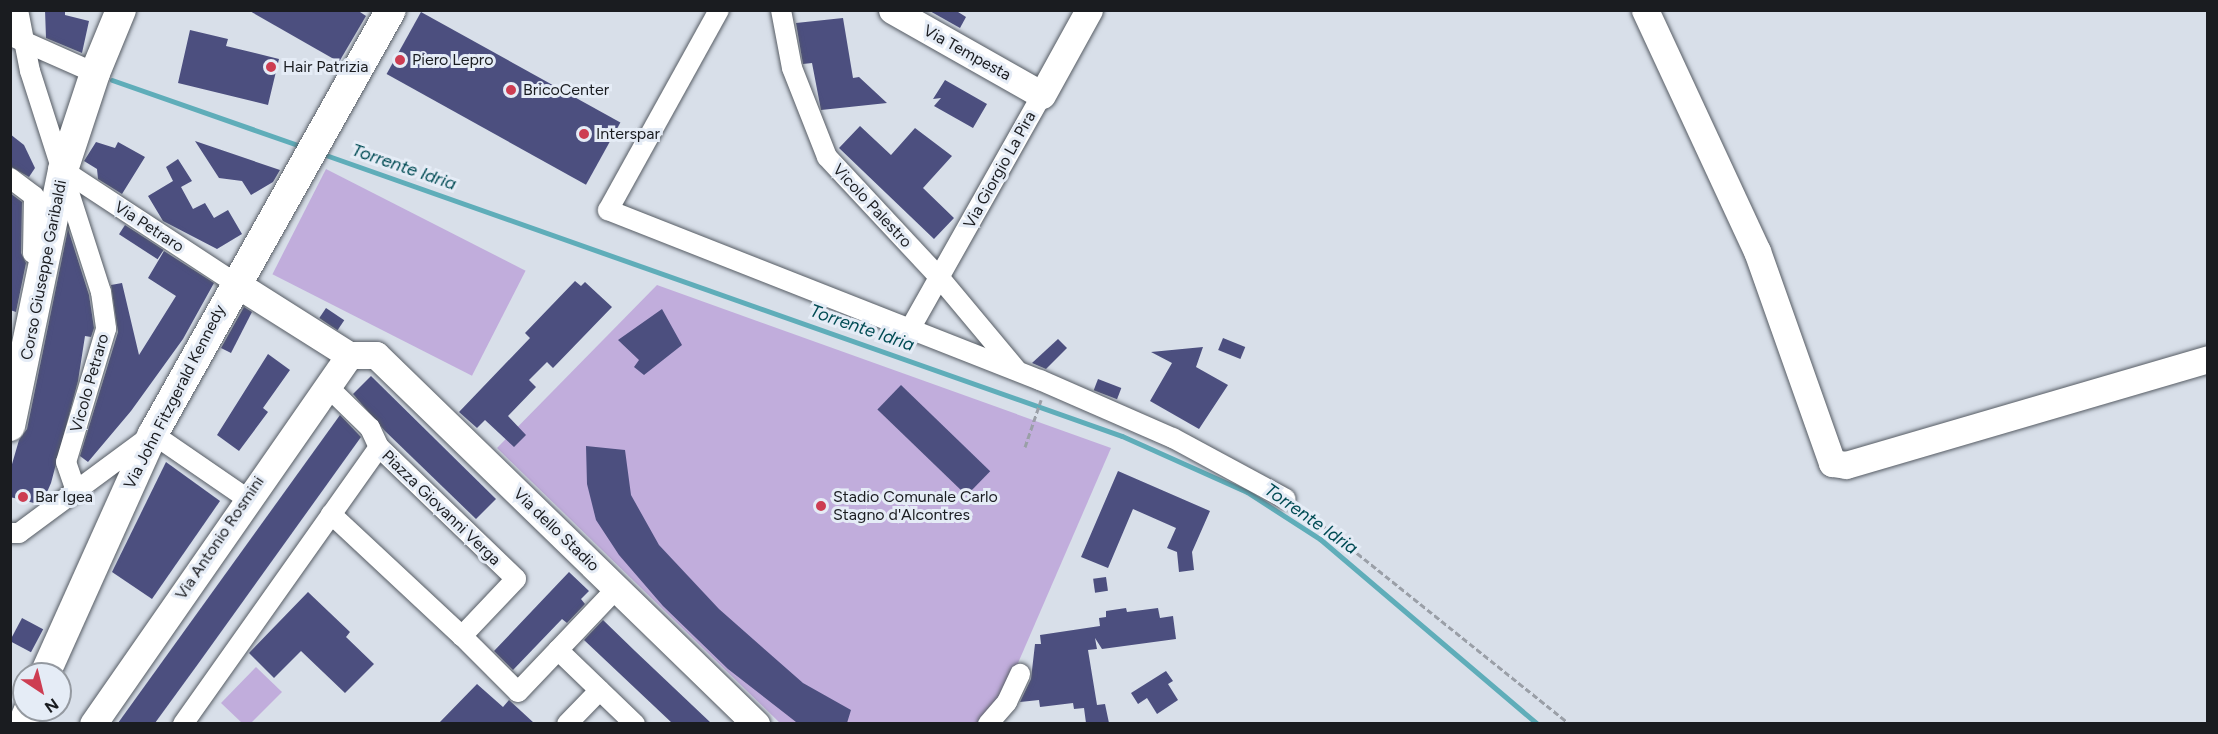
<!DOCTYPE html>
<html>
<head>
<meta charset="utf-8">
<style>
  body { margin:0 }
  #map { position:relative; width:2218px; height:734px; overflow:hidden; background:#d8dfe9; font-family:Figtree,sans-serif }
  div>[style] { position:absolute }
  .green>* { inset:0; background:#c1addc; transform-origin:0 0 }
  .stream>* { height:5px; margin:-2.5px; padding:0 2.5px; transform-origin:2.5px; border-radius:2.5px; background:#5fadb9 }
  .building>* { inset:0; background:#4c4f7f; transform-origin:0 0 }
  .path>* { height:3px; margin-top:-1.5px; transform-origin:0; background:repeating-linear-gradient(90deg,#9a9fa7 0 6px,transparent 0 9px) }
  .roads { filter:drop-shadow(0 0 2px #565c64) drop-shadow(0 0 2px #565c64) }
  .street>* { height:20px; margin:-10px; padding:0 10px; transform-origin:10px; border-radius:10px; background:#fff }
  .secondary>* { height:27px; margin:-13.5px; padding:0 13.5px; transform-origin:13.5px; border-radius:13.5px; background:#fff }
  .primary>* { height:30px; margin:-15px; padding:0 15px; transform-origin:15px; border-radius:15px; background:#fff }
  .dots>* { width:16px; height:16px; translate:-50% -50%; box-sizing:border-box; border:3px solid #e5ecf6; border-radius:50% }
  span { translate:-50% -50%; white-space:nowrap; text-align:center; line-height:1.15; -webkit-text-stroke:6px #e5ecf6; paint-order:stroke }
  .street-label { font-size:16px; color:#1a1c20 }
  .poi-label { font-size:16px; color:#1a1c20 }
  .left { translate:0 -50%; text-align:left }
  .water-label { font-size:18px; color:#004b54; font-style:italic }
  .frame { position:absolute; inset:0; border:12px solid #1a1c20; pointer-events:none }
  .north { position:absolute; left:12px; top:662px; width:60px; height:60px; box-sizing:border-box; background:#e5ecf6; border:2px solid #9499a0; border-radius:50%; rotate:145deg; font-size:16px; font-weight:700; line-height:24px; text-align:center; color:#1a1c20 }
  .north::after { content:''; display:block; margin:auto; width:21px; height:27px; background:#cd3d52; clip-path:polygon(50% 0,100% 100%,50% 72%,0 100%) }
</style>
</head>
<body>
<div id="map">
  <div class="green">
    <i style="left:326px;top:169px;width:224px;height:118px;rotate:27deg"></i>
    <i style="clip-path:polygon(657px 285px,1111px 448px,1009px 684px,978px 724px,781px 724px,497px 448px)"></i>
    <i style="clip-path:polygon(256px 667px,282px 692px,251px 723px,242px 723px,221px 703px)"></i>
  </div>
  <div class="stream">
    <i style="left:112px;top:80px;width:202px;rotate:19.3deg"></i>
    <i style="left:320px;top:153px;width:850px;rotate:19.44deg"></i>
    <i style="left:1122px;top:436px;width:137px;rotate:24.1deg"></i>
    <i style="left:1247px;top:492px;width:87px;rotate:32.8deg"></i>
    <i style="left:1320px;top:539px;width:285px;rotate:40.4deg"></i>
  </div>
  <div class="building">
    <i style="clip-path:polygon(45px 10px,65px 10px,65px 15px,89px 21px,82px 53px,46px 38px)"></i>
    <i style="clip-path:polygon(248px 10px,357px 10px,366px 16px,339px 62px)"></i>
    <i style="clip-path:polygon(928px 10px,955px 10px,966px 17px,960px 28px)"></i>
    <i style="left:421px;top:12px;width:228px;height:71px;rotate:29deg"></i>
    <i style="clip-path:polygon(843px 18px,853px 78px,859px 77px,887px 103px,821px 110px,812px 63px,803px 64px,796px 23px)"></i>
    <i style="clip-path:polygon(190px 30px,228px 39px,226px 46px,279px 59px,268px 105px,178px 83px)"></i>
    <i style="clip-path:polygon(945px 80px,987px 104px,973px 128px,934px 106px,941px 98px,933px 99px)"></i>
    <i style="clip-path:polygon(860px 126px,891px 155px,915px 128px,952px 156px,923px 188px,954px 218px,934px 239px,839px 148px)"></i>
    <i style="clip-path:polygon(10px 134px,24px 145px,35px 168px,29px 177px,10px 166px)"></i>
    <i style="clip-path:polygon(195px 141px,280px 170px,273px 182px,251px 195px,242px 181px,219px 178px)"></i>
    <i style="clip-path:polygon(96px 142px,115px 148px,118px 142px,145px 157px,122px 194px,98px 179px,97px 169px,84px 161px)"></i>
    <i style="clip-path:polygon(178px 159px,192px 181px,181px 187px,193px 209px,205px 203px,214px 218px,228px 210px,242px 234px,217px 249px,163px 221px,148px 196px,173px 181px,166px 167px)"></i>
    <i style="clip-path:polygon(10px 193px,22px 202px,21px 253px,26px 263px,16px 312px,10px 310px)"></i>
    <i style="left:125px;top:225px;width:46px;height:11px;rotate:33deg"></i>
    <i style="clip-path:polygon(68px 229px,89px 295px,94px 328px,91px 337px,85px 336px,78px 381px,51px 483px,44px 499px,38px 504px,10px 497px,10px 471px,19px 440px,27px 429px)"></i>
    <i style="clip-path:polygon(164px 251px,214px 283px,183px 339px,131px 411px,88px 462px,80px 456px,118px 332px,111px 285px,122px 283px,139px 355px,176px 296px,148px 278px)"></i>
    <i style="clip-path:polygon(575px 281px,581px 286px,585px 282px,612px 307px,553px 368px,547px 362px,529px 380px,536px 387px,508px 416px,526px 435px,514px 447px,485px 420px,477px 428px,459px 412px,530px 338px,525px 333px)"></i>
    <i style="clip-path:polygon(244px 307px,252px 312px,231px 353px,221px 348px)"></i>
    <i style="left:326px;top:308px;width:22px;height:12px;rotate:34deg"></i>
    <i style="clip-path:polygon(662px 309px,682px 345px,644px 375px,634px 367px,639px 360px,618px 340px)"></i>
    <i style="left:1223px;top:338px;width:24px;height:13px;rotate:22deg"></i>
    <i style="clip-path:polygon(1058px 339px,1067px 348px,1046px 369px,1032px 363px)"></i>
    <i style="clip-path:polygon(1203px 347px,1196px 367px,1228px 385px,1199px 429px,1150px 401px,1172px 363px,1151px 352px)"></i>
    <i style="clip-path:polygon(268px 354px,290px 370px,263px 408px,268px 412px,239px 451px,217px 435px)"></i>
    <i style="clip-path:polygon(371px 376px,496px 499px,476px 519px,385px 431px,353px 394px)"></i>
    <i style="left:1098px;top:379px;width:25px;height:12px;rotate:21deg"></i>
    <i style="left:901px;top:385px;width:124px;height:34px;rotate:44deg"></i>
    <i style="clip-path:polygon(340px 415px,361px 437px,198px 664px,155px 723px,118px 723px)"></i>
    <i style="clip-path:polygon(586px 446px,625px 450px,631px 495px,659px 545px,719px 609px,803px 683px,851px 710px,847px 723px,796px 722px,728px 669px,663px 606px,619px 555px,596px 520px,587px 484px)"></i>
    <i style="clip-path:polygon(166px 462px,220px 501px,152px 599px,112px 572px)"></i>
    <i style="clip-path:polygon(1118px 471px,1210px 511px,1192px 552px,1194px 570px,1179px 572px,1177px 552px,1167px 548px,1176px 528px,1133px 509px,1108px 568px,1081px 557px)"></i>
    <i style="clip-path:polygon(569px 572px,589px 591px,581px 599px,585px 604px,567px 623px,562px 619px,513px 670px,494px 651px)"></i>
    <i style="left:1106px;top:577px;width:14px;height:13px;rotate:82deg"></i>
    <i style="clip-path:polygon(308px 592px,350px 632px,346px 637px,374px 664px,345px 693px,301px 651px,274px 678px,249px 653px)"></i>
    <i style="clip-path:polygon(1126px 608px,1127px 612px,1158px 608px,1160px 618px,1173px 616px,1176px 639px,1102px 649px,1095px 638px,1097px 649px,1088px 650px,1097px 705px,1105px 704px,1109px 723px,1086px 723px,1084px 708px,1074px 709px,1073px 703px,1040px 707px,1039px 700px,1020px 702px,1031px 679px,1035px 644px,1041px 644px,1040px 635px,1100px 626px,1099px 618px,1106px 617px,1106px 611px)"></i>
    <i style="left:22px;top:618px;width:24px;height:26px;rotate:28deg"></i>
    <i style="clip-path:polygon(603px 620px,635px 651px,711px 723px,672px 723px,584px 640px)"></i>
    <i style="clip-path:polygon(1166px 671px,1173px 681px,1168px 684px,1178px 700px,1157px 714px,1147px 698px,1138px 704px,1131px 693px)"></i>
    <i style="clip-path:polygon(477px 684px,503px 707px,509px 700px,534px 723px,439px 723px)"></i>
  </div>
  <div class="path">
    <i style="left:1025px;top:447px;width:50px;rotate:-71.2deg"></i>
    <i style="left:1301px;top:508px;width:345px;rotate:38.8deg"></i>
  </div>
  <div class="roads">
    <div class="street">
      <i style="left:18px;top:10px;width:62px;rotate:78.9deg"></i>
      <i style="left:30px;top:71px;width:232px;rotate:72.2deg"></i>
      <i style="left:101px;top:292px;width:37px;rotate:82deg"></i>
      <i style="left:106px;top:329px;width:139px;rotate:106.7deg"></i>
      <i style="left:66px;top:462px;width:31px;rotate:71deg"></i>
      <i style="left:719px;top:10px;width:229px;rotate:119deg"></i>
      <i style="left:608px;top:210px;width:464px;rotate:21.5deg"></i>
      <i style="left:1040px;top:380px;width:145px;rotate:23.6deg"></i>
      <i style="left:1173px;top:438px;width:128px;rotate:28.4deg"></i>
      <i style="left:781px;top:10px;width:59px;rotate:79.3deg"></i>
      <i style="left:792px;top:68px;width:96px;rotate:68.5deg"></i>
      <i style="left:827px;top:157px;width:164px;rotate:47deg"></i>
      <i style="left:939px;top:277px;width:120px;rotate:50.1deg"></i>
      <i style="left:16px;top:38px;width:86px;rotate:23.9deg"></i>
      <i style="left:63px;top:170px;width:206px;rotate:33.3deg"></i>
      <i style="left:10px;top:178px;width:30px;rotate:37deg"></i>
      <i style="left:34px;top:196px;width:57px;rotate:91deg"></i>
      <i style="left:33px;top:253px;width:11px;rotate:15deg"></i>
      <i style="left:910px;top:329px;width:269px;rotate:-60.6deg"></i>
      <i style="left:327px;top:386px;width:60px;rotate:44.3deg"></i>
      <i style="left:370px;top:428px;width:21px;rotate:65deg"></i>
      <i style="left:379px;top:447px;width:190px;rotate:43.9deg"></i>
      <i style="left:516px;top:579px;width:79px;rotate:133.5deg"></i>
      <i style="left:462px;top:636px;width:79px;rotate:45deg"></i>
      <i style="left:518px;top:692px;width:58px;rotate:-46.4deg"></i>
      <i style="left:558px;top:650px;width:107px;rotate:43.9deg"></i>
      <i style="left:331px;top:514px;width:179px;rotate:43deg"></i>
      <i style="left:10px;top:533px;width:9px"></i>
      <i style="left:19px;top:533px;width:167px;rotate:-36.5deg"></i>
      <i style="left:153px;top:434px;width:113px;rotate:34.5deg"></i>
      <i style="left:558px;top:650px;width:86px;rotate:-46.4deg"></i>
      <i style="left:183px;top:724px;width:339px;rotate:-54.7deg"></i>
      <i style="left:567px;top:724px;width:47px;rotate:-45.9deg"></i>
      <i style="left:988px;top:724px;width:29px;rotate:-49deg"></i>
      <i style="left:1007px;top:702px;width:31px;rotate:-65deg"></i>
    </div>
    <div class="secondary">
      <i style="left:892px;top:10px;width:172px;rotate:29.5deg"></i>
      <i style="left:1042px;top:95px;width:97px;rotate:-61.1deg"></i>
      <i style="left:1645px;top:10px;width:266px;rotate:65.1deg"></i>
      <i style="left:1757px;top:251px;width:225px;rotate:70.5deg"></i>
      <i style="left:1832px;top:463px;width:14px;rotate:8deg"></i>
      <i style="left:1846px;top:465px;width:377px;rotate:-16.3deg"></i>
      <i style="left:235px;top:283px;width:135px;rotate:32.3deg"></i>
      <i style="left:349px;top:355px;width:27px"></i>
      <i style="left:376px;top:355px;width:530px;rotate:44.16deg"></i>
      <i style="left:93px;top:724px;width:449px;rotate:-55.2deg"></i>
    </div>
    <div class="primary">
      <i style="left:10px;top:426px;width:261px;rotate:-78.3deg"></i>
      <i style="left:63px;top:170px;width:102px;rotate:-71.7deg"></i>
      <i style="left:95px;top:73px;width:68px;rotate:-67.6deg"></i>
      <i style="left:45px;top:674px;width:263px;rotate:-65.8deg"></i>
      <i style="left:153px;top:434px;width:486px;rotate:-60.7deg"></i>
      <i style="left:23px;top:724px;width:15px;rotate:-67deg"></i>
    </div>
  </div>
  <div class="dots">
    <i style="left:400px;top:60px;background:#cd3d52"></i>
    <i style="left:271px;top:67px;background:#cd3d52"></i>
    <i style="left:511px;top:90px;background:#cd3d52"></i>
    <i style="left:584px;top:134px;background:#cd3d52"></i>
    <i style="left:23px;top:497px;background:#cd3d52"></i>
    <i style="left:821px;top:506px;background:#cd3d52"></i>
  </div>
  <div class="street-label">
    <span style="left:967px;top:53px;rotate:29deg">Via Tempesta</span>
    <span style="left:1000px;top:170px;rotate:-61deg">Via Giorgio La Pira</span>
    <span style="left:872px;top:206px;rotate:47deg">Vicolo Palestro</span>
    <span style="left:149px;top:227px;rotate:33deg">Via Petraro</span>
    <span style="left:44px;top:270px;rotate:-79deg">Corso Giuseppe Garibaldi</span>
    <span style="left:90px;top:383px;rotate:-74deg">Vicolo Petraro</span>
    <span style="left:175px;top:397px;rotate:-63deg">Via John Fitzgerald Kennedy</span>
    <span style="left:441px;top:508px;rotate:44deg">Piazza Giovanni Verga</span>
    <span style="left:556px;top:530px;rotate:44deg">Via dello Stadio</span>
    <span style="left:220px;top:538px;rotate:-56deg">Via Antonio Rosmini</span>
  </div>
  <div class="poi-label">
    <span class="left" style="left:412px;top:60px">Piero Lepro</span>
    <span class="left" style="left:283px;top:67px">Hair Patrizia</span>
    <span class="left" style="left:523px;top:90px">BricoCenter</span>
    <span class="left" style="left:596px;top:134px">Interspar</span>
    <span class="left" style="left:35px;top:497px">Bar Igea</span>
    <span class="left" style="left:833px;top:506px">Stadio Comunale Carlo<br>Stagno d'Alcontres</span>
  </div>
  <div class="water-label">
    <span style="left:404px;top:167px;rotate:19deg">Torrente Idria</span>
    <span style="left:862px;top:328px;rotate:19deg">Torrente Idria</span>
    <span style="left:1311px;top:519px;rotate:35deg">Torrente Idria</span>
  </div>
  <div class="frame"></div>
  <div class="north">N</div>
</div>
</body>
</html>
